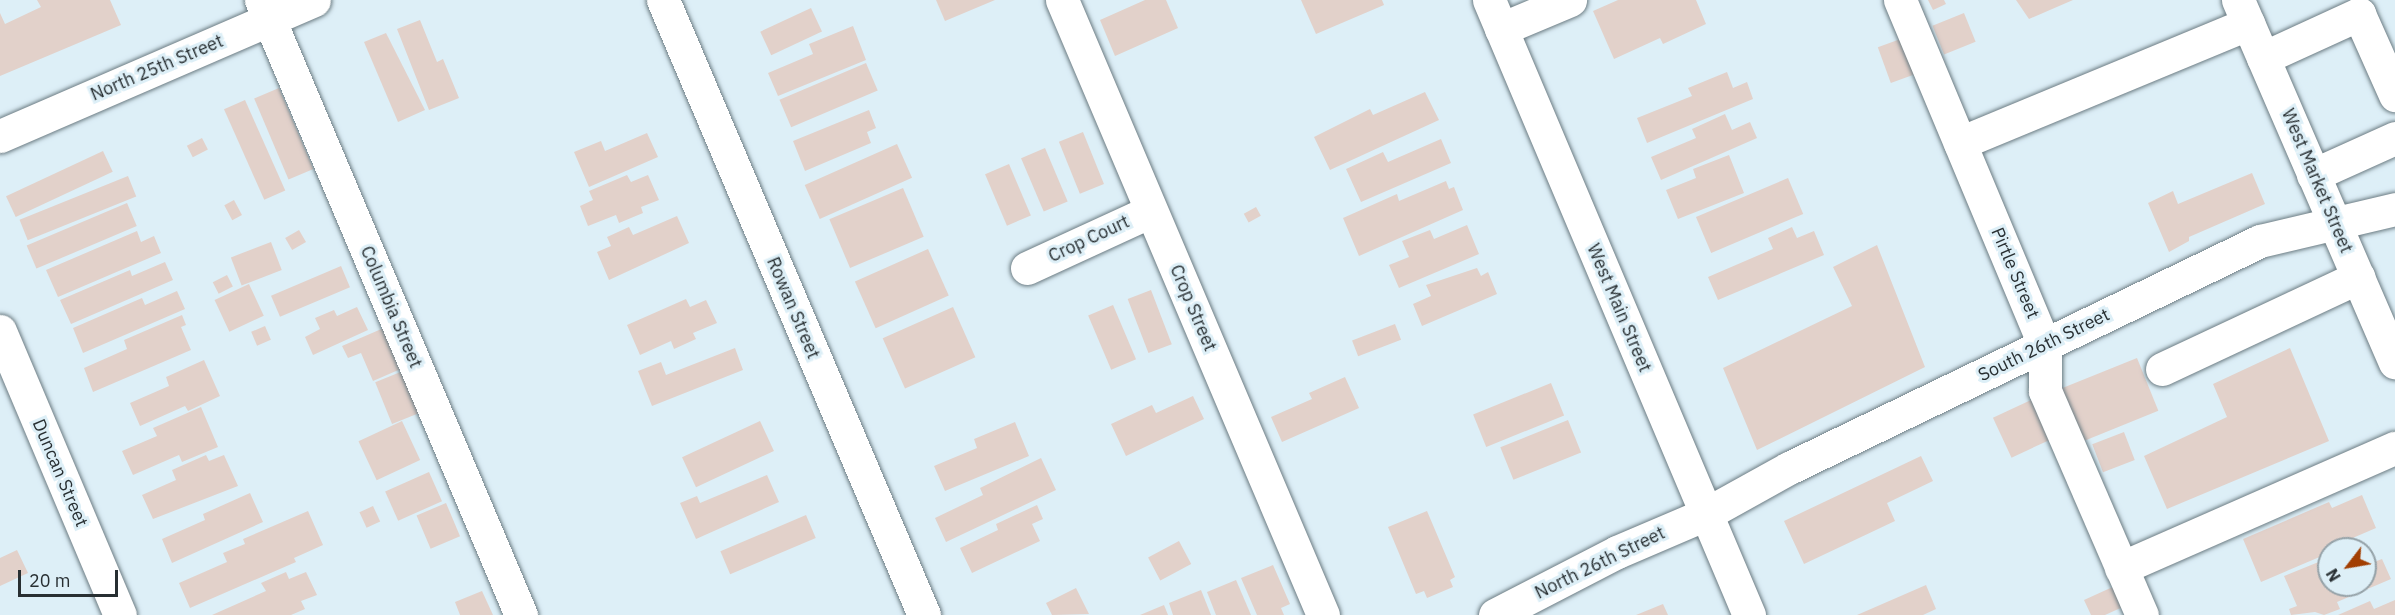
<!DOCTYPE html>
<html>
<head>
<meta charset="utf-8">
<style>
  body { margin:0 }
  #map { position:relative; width:2395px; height:615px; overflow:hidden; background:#ddeff7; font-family:"IBM Plex Sans",sans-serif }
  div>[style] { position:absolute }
  .building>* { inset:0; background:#e2d1ca; transform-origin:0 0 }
  .roads { filter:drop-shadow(0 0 2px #6c7c83) drop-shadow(0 0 2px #6c7c83) }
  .minor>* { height:33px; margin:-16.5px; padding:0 16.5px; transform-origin:16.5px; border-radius:16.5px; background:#fff }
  span { translate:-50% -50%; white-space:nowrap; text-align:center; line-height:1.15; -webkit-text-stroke:6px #ddeff7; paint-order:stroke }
  .street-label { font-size:18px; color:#282f32 }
  .north { position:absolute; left:2317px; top:537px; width:60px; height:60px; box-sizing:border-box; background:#ddeff7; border:2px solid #95a2a8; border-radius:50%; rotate:239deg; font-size:16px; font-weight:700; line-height:24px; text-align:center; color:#282f32 }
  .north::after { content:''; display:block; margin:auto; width:21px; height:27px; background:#a23f03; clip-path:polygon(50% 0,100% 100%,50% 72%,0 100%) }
  .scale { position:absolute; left:18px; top:570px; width:100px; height:27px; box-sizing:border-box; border:3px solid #282f32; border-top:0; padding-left:8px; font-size:18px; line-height:21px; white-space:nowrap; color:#282f32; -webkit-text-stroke:4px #ddeff7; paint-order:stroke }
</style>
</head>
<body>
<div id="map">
  <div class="building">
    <i style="clip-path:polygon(37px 0,110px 0,121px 25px,0 76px,0 13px,5px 24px,41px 7px)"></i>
    <i style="clip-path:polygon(936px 0,995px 0,945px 21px)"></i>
    <i style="clip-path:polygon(1145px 0,1166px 0,1178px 28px,1115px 56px,1100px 20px)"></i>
    <i style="clip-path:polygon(1301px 0,1382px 0,1384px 5px,1316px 34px)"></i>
    <i style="clip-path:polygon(1618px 0,1696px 0,1706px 24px,1663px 44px,1660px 38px,1614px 59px,1593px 11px)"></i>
    <i style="clip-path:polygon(1928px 0,1944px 0,1946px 4px,1933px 10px)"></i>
    <i style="clip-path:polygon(2016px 0,2073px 0,2029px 19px)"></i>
    <i style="left:811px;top:8px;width:26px;height:56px;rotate:65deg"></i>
    <i style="left:1964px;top:13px;width:31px;height:34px;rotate:68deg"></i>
    <i style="clip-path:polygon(420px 20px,437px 62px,443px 59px,459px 98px,429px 110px,397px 29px)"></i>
    <i style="clip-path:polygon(853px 26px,866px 60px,778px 96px,768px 73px,813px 54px,809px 44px)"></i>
    <i style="clip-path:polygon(386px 33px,425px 110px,398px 122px,364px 42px)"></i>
    <i style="left:1906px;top:37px;width:38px;height:30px;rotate:70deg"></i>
    <i style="left:866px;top:63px;width:30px;height:94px;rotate:67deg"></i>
    <i style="clip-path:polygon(1727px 72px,1733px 88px,1747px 82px,1753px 99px,1647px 143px,1637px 118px,1692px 96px,1688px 88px)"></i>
    <i style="left:279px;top:88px;width:88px;height:27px;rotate:67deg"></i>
    <i style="clip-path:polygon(1425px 92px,1439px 120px,1330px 170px,1314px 137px,1370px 109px,1373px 115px)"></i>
    <i style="left:245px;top:100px;width:99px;height:23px;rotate:66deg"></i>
    <i style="clip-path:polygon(869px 110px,876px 128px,867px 132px,871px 143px,805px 171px,793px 141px)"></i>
    <i style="clip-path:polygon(1725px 114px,1732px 130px,1750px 122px,1757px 138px,1661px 180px,1651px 157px,1696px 138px,1692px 129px)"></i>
    <i style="left:1083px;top:132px;width:56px;height:26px;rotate:68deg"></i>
    <i style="clip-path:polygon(647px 133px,658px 157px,589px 187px,574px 152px,601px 141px,605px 151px)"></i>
    <i style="left:202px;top:138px;width:13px;height:17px;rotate:63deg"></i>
    <i style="clip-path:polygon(1441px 139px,1451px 163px,1361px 202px,1346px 169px,1383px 152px,1388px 162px)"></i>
    <i style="left:897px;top:144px;width:37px;height:101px;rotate:66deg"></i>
    <i style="left:1045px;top:148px;width:58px;height:26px;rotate:67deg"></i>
    <i style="left:103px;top:151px;width:23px;height:107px;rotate:65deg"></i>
    <i style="clip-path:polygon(1729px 155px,1744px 193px,1678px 219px,1666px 190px,1696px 178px,1693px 169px)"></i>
    <i style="left:1009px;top:164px;width:56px;height:26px;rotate:67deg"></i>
    <i style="clip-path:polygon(2252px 173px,2265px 204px,2189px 237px,2189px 241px,2169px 252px,2148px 203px,2173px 191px,2178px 204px)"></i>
    <i style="clip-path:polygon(627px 175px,631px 182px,648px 175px,659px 200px,641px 207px,643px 213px,619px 223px,616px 215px,588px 226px,580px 206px,593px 200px,589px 191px)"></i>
    <i style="left:128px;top:176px;width:22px;height:117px;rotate:68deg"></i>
    <i style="left:1788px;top:178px;width:39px;height:100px;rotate:67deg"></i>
    <i style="clip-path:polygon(1446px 181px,1449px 189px,1454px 187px,1463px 210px,1359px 256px,1343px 218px,1397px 194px,1399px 201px)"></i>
    <i style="left:903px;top:188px;width:53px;height:80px;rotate:67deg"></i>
    <i style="left:234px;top:200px;width:17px;height:11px;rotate:62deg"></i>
    <i style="left:127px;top:203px;width:25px;height:109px;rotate:67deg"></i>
    <i style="left:1256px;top:207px;width:10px;height:14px;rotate:61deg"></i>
    <i style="clip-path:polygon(677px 216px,689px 243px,609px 280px,597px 252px,611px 246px,607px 237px,629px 227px,633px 235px)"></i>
    <i style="clip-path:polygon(1467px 225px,1479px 254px,1399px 288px,1389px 265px,1409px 257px,1402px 241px,1430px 230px,1434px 239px)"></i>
    <i style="clip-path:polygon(1792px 227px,1797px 238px,1814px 231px,1824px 255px,1718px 300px,1708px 277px,1773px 249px,1768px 238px)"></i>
    <i style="left:299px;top:230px;width:14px;height:16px;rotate:60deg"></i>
    <i style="clip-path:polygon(137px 231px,141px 242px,154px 236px,161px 253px,58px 297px,46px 270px)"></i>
    <i style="left:271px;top:242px;width:30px;height:43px;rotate:69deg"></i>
    <i style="clip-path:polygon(1877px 245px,1925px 367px,1757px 450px,1723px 368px,1852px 306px,1833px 267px)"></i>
    <i style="left:928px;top:249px;width:51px;height:80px;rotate:66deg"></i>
    <i style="clip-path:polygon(165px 262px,173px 280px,71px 324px,60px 300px,130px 270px,132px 276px)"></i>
    <i style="left:341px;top:266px;width:23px;height:76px;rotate:67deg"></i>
    <i style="clip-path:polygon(1477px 268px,1481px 276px,1488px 272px,1497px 294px,1422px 326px,1413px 304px,1431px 296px,1426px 285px)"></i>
    <i style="left:227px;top:275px;width:13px;height:16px;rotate:63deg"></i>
    <i style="left:249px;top:284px;width:35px;height:38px;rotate:65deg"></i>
    <i style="left:1151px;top:290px;width:58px;height:25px;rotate:69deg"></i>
    <i style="clip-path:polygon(177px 291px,185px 309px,83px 353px,73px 328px,142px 298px,145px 305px)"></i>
    <i style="clip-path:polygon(686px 299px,690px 307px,706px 300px,717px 323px,693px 333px,696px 339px,674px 349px,671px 341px,640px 355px,627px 325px)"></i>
    <i style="left:1113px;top:305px;width:59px;height:27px;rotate:67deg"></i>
    <i style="clip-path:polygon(357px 307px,368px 330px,313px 355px,305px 337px,320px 329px,315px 318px,334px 310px,337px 316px)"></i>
    <i style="left:953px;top:307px;width:55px;height:77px;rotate:66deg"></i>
    <i style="clip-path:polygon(182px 315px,186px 325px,181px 327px,191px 350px,93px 392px,84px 368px,127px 349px,124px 340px)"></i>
    <i style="left:1395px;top:324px;width:17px;height:46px;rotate:69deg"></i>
    <i style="left:265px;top:326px;width:15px;height:15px;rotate:67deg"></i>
    <i style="clip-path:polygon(386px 327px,403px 368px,373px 381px,361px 353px,348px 358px,342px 346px)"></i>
    <i style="clip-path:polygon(735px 348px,743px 370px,652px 406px,638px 371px,661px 362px,666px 375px)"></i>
    <i style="clip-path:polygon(2290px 348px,2329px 441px,2167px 509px,2144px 456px,2227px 417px,2213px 384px)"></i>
    <i style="left:2137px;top:358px;width:57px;height:81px;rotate:68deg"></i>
    <i style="clip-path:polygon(204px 360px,220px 396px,188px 411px,185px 406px,140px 426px,130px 403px,169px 386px,166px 377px)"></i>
    <i style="left:403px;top:371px;width:45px;height:30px;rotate:68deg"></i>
    <i style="clip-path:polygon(1345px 377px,1359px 408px,1282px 442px,1271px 417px,1312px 399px,1309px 393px)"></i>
    <i style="left:1551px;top:383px;width:35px;height:84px;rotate:68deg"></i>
    <i style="clip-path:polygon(1193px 396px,1204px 419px,1126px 456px,1111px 424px,1152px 405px,1156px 413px)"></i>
    <i style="left:2031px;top:400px;width:44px;height:42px;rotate:65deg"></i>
    <i style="clip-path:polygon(201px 407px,218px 447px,182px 462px,179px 455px,133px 475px,122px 451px,157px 436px,153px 428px)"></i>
    <i style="left:1568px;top:420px;width:35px;height:73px;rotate:68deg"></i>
    <i style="left:402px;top:421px;width:43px;height:48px;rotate:65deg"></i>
    <i style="left:760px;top:421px;width:33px;height:86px;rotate:65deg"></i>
    <i style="clip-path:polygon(1015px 422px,1029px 456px,945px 491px,934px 466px,977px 448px,974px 439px)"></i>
    <i style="left:2124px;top:432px;width:30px;height:34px;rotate:69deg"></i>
    <i style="clip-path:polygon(206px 455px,209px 461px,224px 455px,238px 486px,153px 519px,142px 495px,176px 480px,172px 470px)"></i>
    <i style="clip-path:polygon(1921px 456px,1933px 481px,1887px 503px,1895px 521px,1804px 564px,1784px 521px)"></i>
    <i style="clip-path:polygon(1041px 458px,1056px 490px,946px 542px,935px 518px,983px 495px,980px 488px)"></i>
    <i style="left:429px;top:472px;width:32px;height:48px;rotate:66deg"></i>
    <i style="clip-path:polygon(767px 475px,779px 502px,696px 539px,680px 503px,697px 496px,700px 503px)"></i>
    <i style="clip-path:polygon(250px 493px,263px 522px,172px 563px,162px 539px,205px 520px,203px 514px)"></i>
    <i style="clip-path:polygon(2362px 495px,2376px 528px,2341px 543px,2343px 547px,2329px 549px,2329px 553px,2261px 582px,2243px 539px,2329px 502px,2332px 508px)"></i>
    <i style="left:446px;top:503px;width:36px;height:32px;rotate:67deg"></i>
    <i style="clip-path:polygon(1037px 505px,1043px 519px,1032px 524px,1040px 541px,972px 573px,960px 548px,998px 530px,996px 524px)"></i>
    <i style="left:373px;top:506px;width:17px;height:15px;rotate:65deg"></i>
    <i style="clip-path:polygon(308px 511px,323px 545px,294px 558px,296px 562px,190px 608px,179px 583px,227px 562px,223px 553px,245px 544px,243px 539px)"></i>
    <i style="clip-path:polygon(1427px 511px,1455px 577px,1450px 580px,1453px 587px,1427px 598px,1424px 591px,1416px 594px,1388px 527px)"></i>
    <i style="left:806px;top:515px;width:25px;height:93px;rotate:67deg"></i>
    <i style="left:1179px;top:541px;width:26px;height:35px;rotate:62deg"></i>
    <i style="clip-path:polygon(2369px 549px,2374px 562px,2382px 559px,2391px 579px,2337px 602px,2340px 609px,2324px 615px,2315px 612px,2291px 615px,2289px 609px,2297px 606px,2284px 576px,2321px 561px,2323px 567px,2329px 565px,2329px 585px,2365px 585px,2365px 550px)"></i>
    <i style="clip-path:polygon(17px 550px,28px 573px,0 586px,0 558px)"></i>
    <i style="clip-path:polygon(1273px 565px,1290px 604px,1281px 608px,1284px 615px,1257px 615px,1241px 578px)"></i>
    <i style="clip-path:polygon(286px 572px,289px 579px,306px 572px,317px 595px,301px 601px,305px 609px,291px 615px,212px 615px,266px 591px,261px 583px)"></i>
    <i style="clip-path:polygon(1236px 580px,1251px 615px,1216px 615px,1207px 592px)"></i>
    <i style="clip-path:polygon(1926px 585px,1936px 609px,1923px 615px,1857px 615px)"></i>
    <i style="clip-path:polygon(2117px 585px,2125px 606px,2105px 615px,2091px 615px,2084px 600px)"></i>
    <i style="clip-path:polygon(1076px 588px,1089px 614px,1052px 615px,1046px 603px)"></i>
    <i style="clip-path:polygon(1201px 590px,1211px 615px,1173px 615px,1169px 603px)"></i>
    <i style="clip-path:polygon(482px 591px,493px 615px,460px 615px,455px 602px)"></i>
    <i style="clip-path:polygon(2395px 600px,2395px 615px,2338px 615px,2370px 601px,2374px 609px)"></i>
    <i style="clip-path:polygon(1663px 604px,1668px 615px,1636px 615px)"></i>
    <i style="clip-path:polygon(1164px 605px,1168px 615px,1140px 615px)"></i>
  </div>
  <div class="roads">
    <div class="minor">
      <i style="left:261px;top:0;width:668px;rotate:67.08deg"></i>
      <i style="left:663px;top:0;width:668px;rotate:67deg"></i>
      <i style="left:1062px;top:0;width:668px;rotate:67deg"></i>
      <i style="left:1489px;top:0;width:668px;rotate:67.08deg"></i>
      <i style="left:1900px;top:0;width:375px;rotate:67.3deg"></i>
      <i style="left:2045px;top:346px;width:45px;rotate:90deg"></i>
      <i style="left:2045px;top:391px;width:244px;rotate:66.6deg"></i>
      <i style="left:2238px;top:0;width:395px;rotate:66.6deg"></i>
      <i style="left:1501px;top:29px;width:75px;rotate:-22.8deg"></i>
      <i style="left:2263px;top:58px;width:106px;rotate:-24.6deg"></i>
      <i style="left:2359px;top:14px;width:89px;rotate:66deg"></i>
      <i style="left:0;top:136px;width:342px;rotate:-23.4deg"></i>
      <i style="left:1960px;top:143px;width:312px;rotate:-22.5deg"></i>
      <i style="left:2313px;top:175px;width:90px;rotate:-24.3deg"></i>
      <i style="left:1027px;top:268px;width:136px;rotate:-24.7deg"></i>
      <i style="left:0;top:331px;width:308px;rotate:67.1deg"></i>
      <i style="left:2162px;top:369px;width:217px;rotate:-25.1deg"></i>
      <i style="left:2121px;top:568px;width:299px;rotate:-23.7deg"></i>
      <i style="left:1495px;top:615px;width:137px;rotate:-27.3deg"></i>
      <i style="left:1617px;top:552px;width:97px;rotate:-23.1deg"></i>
      <i style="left:1706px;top:514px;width:95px;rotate:-29deg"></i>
      <i style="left:1789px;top:468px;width:523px;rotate:-25.73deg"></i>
      <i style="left:2260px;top:241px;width:139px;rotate:-13.3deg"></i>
    </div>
  </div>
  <div class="street-label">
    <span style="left:157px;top:68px;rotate:-23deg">North 25th Street</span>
    <span style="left:2317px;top:181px;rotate:67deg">West Market Street</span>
    <span style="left:1089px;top:239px;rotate:-25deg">Crop Court</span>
    <span style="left:2015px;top:273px;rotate:67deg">Pirtle Street</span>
    <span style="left:391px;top:307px;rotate:67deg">Columbia Street</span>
    <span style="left:793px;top:308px;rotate:67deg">Rowan Street</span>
    <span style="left:1193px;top:308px;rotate:67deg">Crop Street</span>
    <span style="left:1619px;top:308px;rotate:67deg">West Main Street</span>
    <span style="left:2044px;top:345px;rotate:-26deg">South 26th Street</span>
    <span style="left:60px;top:473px;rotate:67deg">Duncan Street</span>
    <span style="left:1600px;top:563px;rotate:-26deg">North 26th Street</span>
  </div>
  <div class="north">N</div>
  <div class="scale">20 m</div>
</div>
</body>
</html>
